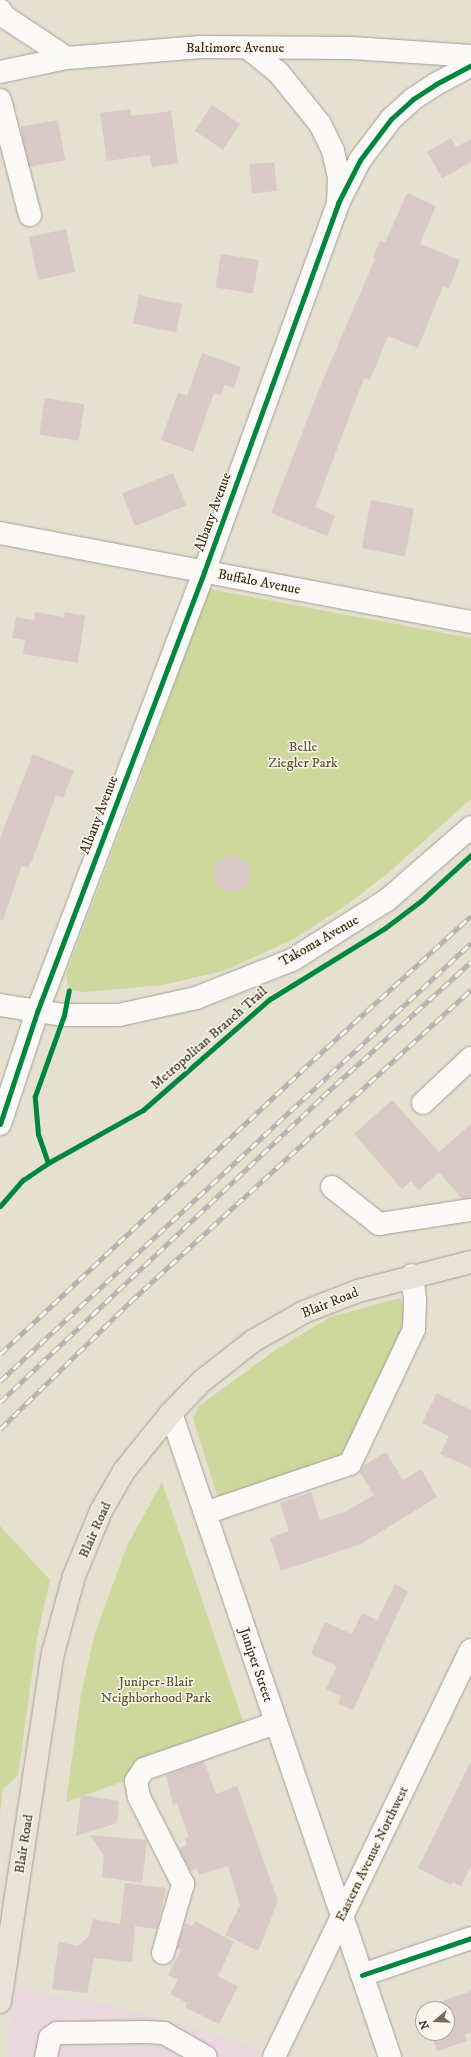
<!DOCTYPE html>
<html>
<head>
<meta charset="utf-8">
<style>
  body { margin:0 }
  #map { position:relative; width:471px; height:2057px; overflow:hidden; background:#e5e0d0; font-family:"IM FELL DW Pica",serif }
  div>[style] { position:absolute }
  .built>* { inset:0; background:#e9d8de }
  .green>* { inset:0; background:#ced79c }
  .building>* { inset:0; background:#d9c9c7; transform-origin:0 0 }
  .round { border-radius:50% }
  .roads { filter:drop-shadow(0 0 1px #a49f95) drop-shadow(0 0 1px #a49f95) }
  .minor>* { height:22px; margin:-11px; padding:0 11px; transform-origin:11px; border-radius:11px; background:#fbfaf8 }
  .major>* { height:22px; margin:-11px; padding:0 11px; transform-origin:11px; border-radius:11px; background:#eae2d6 }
  .rail>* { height:4.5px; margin-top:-2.25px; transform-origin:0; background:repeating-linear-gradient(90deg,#fbf7ec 0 9px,#b5b3af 0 18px); box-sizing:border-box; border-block:1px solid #b5b3af }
  .cycleway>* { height:5px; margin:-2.5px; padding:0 2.5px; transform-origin:2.5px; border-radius:2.5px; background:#00873e }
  span { translate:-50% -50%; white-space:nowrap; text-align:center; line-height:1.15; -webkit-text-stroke:3px #fbf7ec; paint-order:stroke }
  .street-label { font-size:14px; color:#3b2a1e }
  .park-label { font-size:14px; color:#5b5333 }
  .north { position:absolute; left:415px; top:2001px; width:40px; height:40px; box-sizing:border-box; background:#fbf7ec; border:1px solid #aea59a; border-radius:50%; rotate:251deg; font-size:11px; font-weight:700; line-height:16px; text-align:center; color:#3b2a1e }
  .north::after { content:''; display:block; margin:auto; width:14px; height:18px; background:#766a5c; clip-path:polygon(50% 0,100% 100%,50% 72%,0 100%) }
</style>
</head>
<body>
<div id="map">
  <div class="built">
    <i style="clip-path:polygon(15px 1988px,112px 2006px,189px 2025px,259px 2050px,255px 2057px,6px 2057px)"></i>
  </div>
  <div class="green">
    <i style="clip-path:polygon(209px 589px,471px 638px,471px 799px,388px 873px,348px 904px,294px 939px,223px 971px,163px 985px,85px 992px,69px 990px,66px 974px,134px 795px)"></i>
    <i style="clip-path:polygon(400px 1298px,407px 1312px,400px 1338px,346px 1451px,324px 1466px,218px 1498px,193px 1418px,199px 1406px,274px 1351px,330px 1317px)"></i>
    <i style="clip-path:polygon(162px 1482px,248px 1736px,66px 1802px,81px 1694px,95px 1633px,127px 1546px)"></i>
    <i style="clip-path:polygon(0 1526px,50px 1580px,37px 1638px,18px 1775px,3px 1789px,0 1813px)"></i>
  </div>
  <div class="building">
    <i style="left:212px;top:105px;width:34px;height:31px;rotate:34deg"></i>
    <i style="clip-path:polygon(130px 109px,131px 116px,171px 111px,178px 163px,152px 167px,150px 155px,107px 161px,100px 113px)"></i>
    <i style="left:58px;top:120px;width:41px;height:38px;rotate:80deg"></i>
    <i style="clip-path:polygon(451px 138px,456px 147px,471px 139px,471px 162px,442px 178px,427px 152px)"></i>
    <i style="left:274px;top:162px;width:29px;height:25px;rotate:84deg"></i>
    <i style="clip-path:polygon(407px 193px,436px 206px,420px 244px,460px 260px,449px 289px,443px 286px,418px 348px,388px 336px,370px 380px,364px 378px,315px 507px,335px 516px,327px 536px,271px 513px,322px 382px,375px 259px,373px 258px,380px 241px,385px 243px)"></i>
    <i style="left:66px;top:229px;width:44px;height:38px;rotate:78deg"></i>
    <i style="left:221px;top:254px;width:38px;height:34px;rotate:9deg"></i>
    <i style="left:139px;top:295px;width:44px;height:29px;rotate:12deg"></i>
    <i style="clip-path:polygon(202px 353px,241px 367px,234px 388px,225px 385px,221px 395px,214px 393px,193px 452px,161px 440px,178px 393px,187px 396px)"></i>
    <i style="left:45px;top:398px;width:40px;height:37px;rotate:9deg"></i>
    <i style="left:173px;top:473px;width:35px;height:55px;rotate:68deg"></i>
    <i style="left:371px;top:500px;width:44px;height:49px;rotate:11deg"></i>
    <i style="clip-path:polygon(35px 612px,64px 617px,65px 612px,85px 616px,78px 663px,23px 654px,25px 640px,12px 638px,16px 617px,34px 620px)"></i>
    <i style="clip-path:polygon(33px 754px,74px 771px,63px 798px,56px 795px,33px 858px,28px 868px,22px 865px,3px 920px,0 920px,0 838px)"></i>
    <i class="round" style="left:214px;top:856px;width:36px;height:36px"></i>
    <i style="clip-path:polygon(392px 1100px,439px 1152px,471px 1124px,471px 1198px,462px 1199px,439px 1172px,419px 1190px,411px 1181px,402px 1189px,354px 1134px)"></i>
    <i style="clip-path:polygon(437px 1393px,471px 1410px,471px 1468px,440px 1454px,449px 1436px,422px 1423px)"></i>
    <i style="clip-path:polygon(386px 1452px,403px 1480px,421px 1469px,437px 1497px,361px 1544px,281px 1571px,270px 1538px,289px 1531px,280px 1503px,311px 1492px,320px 1520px,345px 1512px,374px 1495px,360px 1472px,363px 1466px)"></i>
    <i style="clip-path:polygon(395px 1584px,408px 1591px,353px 1710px,338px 1703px,341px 1696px,326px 1689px,337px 1666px,311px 1654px,325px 1622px,352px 1634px,362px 1613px,377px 1620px)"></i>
    <i style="clip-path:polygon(204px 1761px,216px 1794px,237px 1786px,278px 1901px,258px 1951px,225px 1935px,240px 1905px,228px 1866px,199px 1875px,197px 1868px,190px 1871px,179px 1848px,187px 1845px,185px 1839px,189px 1837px,177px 1804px,173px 1805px,166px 1775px)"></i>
    <i style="clip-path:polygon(471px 1761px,471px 1866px,461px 1886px,452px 1882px,451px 1885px,418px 1868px)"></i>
    <i style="clip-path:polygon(81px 1795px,119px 1801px,117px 1823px,76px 1836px)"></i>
    <i style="clip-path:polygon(90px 1835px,147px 1840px,142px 1883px,102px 1877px,104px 1856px)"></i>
    <i style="clip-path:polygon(125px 1883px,166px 1888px,157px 1929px,126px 1925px,135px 1926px,132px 1962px,94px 1958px,87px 1993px,52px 1989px,59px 1942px,78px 1946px,89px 1936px,93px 1919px,120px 1924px)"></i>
    <i style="clip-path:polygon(195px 1921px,234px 1942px,218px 1976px,238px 1986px,219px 2024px,185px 2007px,187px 2003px,170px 1994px,178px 1980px,168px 1975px,181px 1950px,177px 1948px,185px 1923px,192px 1926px)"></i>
    <i style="clip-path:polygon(471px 1991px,471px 2032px,465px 2035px,467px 2041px,437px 2051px,431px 2033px,447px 2033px,447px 2009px,423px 2009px,423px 2012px,422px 2008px)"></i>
  </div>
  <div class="roads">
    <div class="minor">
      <i style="left:0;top:10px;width:9px;rotate:54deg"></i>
      <i style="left:5px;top:17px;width:74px;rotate:33.5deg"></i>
      <i style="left:248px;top:48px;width:38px;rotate:39deg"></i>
      <i style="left:278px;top:72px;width:67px;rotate:51.1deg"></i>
      <i style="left:320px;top:124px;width:30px;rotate:64deg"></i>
      <i style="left:333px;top:151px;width:28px;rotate:77deg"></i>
      <i style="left:339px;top:178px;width:23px;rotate:92deg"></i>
      <i style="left:0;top:72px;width:68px;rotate:-11.8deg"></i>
      <i style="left:67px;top:58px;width:134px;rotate:-4.7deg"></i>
      <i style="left:201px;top:47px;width:151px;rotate:0.4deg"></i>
      <i style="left:352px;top:48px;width:119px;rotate:3.8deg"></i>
      <i style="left:0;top:100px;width:119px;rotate:75.4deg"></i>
      <i style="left:0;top:533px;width:479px;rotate:10.7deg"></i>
      <i style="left:0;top:1005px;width:65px;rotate:8.9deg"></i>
      <i style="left:64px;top:1015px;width:55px"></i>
      <i style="left:119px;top:1015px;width:79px;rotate:-12.4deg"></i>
      <i style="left:196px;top:998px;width:103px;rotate:-21.6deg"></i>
      <i style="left:292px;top:960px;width:112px;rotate:-32.3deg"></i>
      <i style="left:387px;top:900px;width:111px;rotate:-41deg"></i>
      <i style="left:423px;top:1103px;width:66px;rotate:-43.2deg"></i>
      <i style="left:0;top:1124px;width:118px;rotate:-71.7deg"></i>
      <i style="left:37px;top:1012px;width:471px;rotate:-69.2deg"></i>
      <i style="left:204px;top:572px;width:393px;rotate:-70deg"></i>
      <i style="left:338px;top:203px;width:48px;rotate:-62.9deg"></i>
      <i style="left:360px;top:160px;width:51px;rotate:-52.9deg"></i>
      <i style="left:391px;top:119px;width:30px;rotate:-42deg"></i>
      <i style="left:413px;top:99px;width:27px;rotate:-33deg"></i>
      <i style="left:436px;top:84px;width:40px;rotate:-28deg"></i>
      <i style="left:332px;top:1187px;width:60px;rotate:38.2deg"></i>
      <i style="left:379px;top:1224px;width:93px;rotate:-8.7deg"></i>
      <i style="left:171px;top:1413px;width:680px;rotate:71.22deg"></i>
      <i style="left:205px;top:1513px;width:153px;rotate:-18.7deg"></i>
      <i style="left:350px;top:1464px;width:149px;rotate:-64.6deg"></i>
      <i style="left:414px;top:1329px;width:30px;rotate:-88deg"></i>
      <i style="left:415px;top:1299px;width:24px;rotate:-97deg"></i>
      <i style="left:163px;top:1953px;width:72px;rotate:-73.8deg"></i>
      <i style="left:183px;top:1884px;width:97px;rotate:-116.8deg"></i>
      <i style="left:139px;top:1797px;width:16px;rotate:-101deg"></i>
      <i style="left:136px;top:1781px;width:14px;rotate:-56deg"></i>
      <i style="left:144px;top:1769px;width:139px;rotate:-19.3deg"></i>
      <i style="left:362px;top:1975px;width:115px;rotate:-18.7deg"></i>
      <i style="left:46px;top:2057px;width:19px;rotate:-78deg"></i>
      <i style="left:50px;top:2038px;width:9px;rotate:-36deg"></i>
      <i style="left:57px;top:2033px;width:88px;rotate:-0.7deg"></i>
      <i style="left:145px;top:2032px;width:19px;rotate:3deg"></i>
      <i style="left:164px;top:2033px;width:48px;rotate:29.7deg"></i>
      <i style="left:274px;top:2057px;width:452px;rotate:-64.2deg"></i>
    </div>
    <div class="major">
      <i style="left:0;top:2002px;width:353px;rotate:-81.4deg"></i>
      <i style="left:53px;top:1653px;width:80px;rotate:-74.7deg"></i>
      <i style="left:74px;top:1576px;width:70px;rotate:-67.4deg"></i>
      <i style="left:101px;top:1511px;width:46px;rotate:-60.1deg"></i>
      <i style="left:124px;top:1471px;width:75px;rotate:-51deg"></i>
      <i style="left:171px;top:1413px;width:45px;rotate:-45.9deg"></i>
      <i style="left:202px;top:1381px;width:65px;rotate:-38.1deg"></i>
      <i style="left:253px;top:1341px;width:59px;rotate:-29.6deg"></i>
      <i style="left:304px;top:1312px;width:58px;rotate:-21.3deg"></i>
      <i style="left:358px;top:1291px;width:117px;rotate:-14.4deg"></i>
    </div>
  </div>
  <div class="rail">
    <i style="left:0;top:1354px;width:412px;rotate:-43.2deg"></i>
    <i style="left:300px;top:1072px;width:231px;rotate:-42.4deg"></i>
    <i style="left:0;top:1381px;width:643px;rotate:-42.92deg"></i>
    <i style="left:0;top:1402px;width:444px;rotate:-43.4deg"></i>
    <i style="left:322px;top:1097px;width:201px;rotate:-42.2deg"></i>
    <i style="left:0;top:1429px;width:182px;rotate:-44.3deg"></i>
    <i style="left:130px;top:1302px;width:462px;rotate:-42.5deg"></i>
  </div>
  <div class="cycleway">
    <i style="left:0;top:1124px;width:118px;rotate:-71.7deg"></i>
    <i style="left:37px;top:1012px;width:471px;rotate:-69.2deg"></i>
    <i style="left:204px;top:572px;width:393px;rotate:-70deg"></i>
    <i style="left:338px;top:203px;width:48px;rotate:-62.9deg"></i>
    <i style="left:360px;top:160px;width:51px;rotate:-52.9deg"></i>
    <i style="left:391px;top:119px;width:30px;rotate:-42deg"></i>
    <i style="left:413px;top:99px;width:27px;rotate:-33deg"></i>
    <i style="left:436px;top:84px;width:40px;rotate:-28deg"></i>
    <i style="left:48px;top:1163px;width:31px;rotate:-109deg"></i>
    <i style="left:38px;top:1134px;width:38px;rotate:-95deg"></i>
    <i style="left:35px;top:1096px;width:86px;rotate:-70.3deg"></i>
    <i style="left:64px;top:1015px;width:25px;rotate:-79deg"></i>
    <i style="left:0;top:1206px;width:35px;rotate:-49deg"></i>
    <i style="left:23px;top:1180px;width:30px;rotate:-34deg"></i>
    <i style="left:48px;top:1163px;width:109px;rotate:-29.2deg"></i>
    <i style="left:143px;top:1110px;width:169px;rotate:-41.2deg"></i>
    <i style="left:270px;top:999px;width:135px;rotate:-31.7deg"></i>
    <i style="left:385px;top:928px;width:46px;rotate:-37.1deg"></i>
    <i style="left:422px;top:900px;width:67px;rotate:-42.6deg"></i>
    <i style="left:362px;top:1975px;width:115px;rotate:-18.7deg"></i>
  </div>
  <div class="street-label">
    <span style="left:235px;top:48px">Baltimore Avenue</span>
    <span style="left:213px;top:512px;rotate:-70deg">Albany Avenue</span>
    <span style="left:259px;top:582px;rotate:11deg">Buffalo Avenue</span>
    <span style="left:99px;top:815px;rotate:-69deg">Albany Avenue</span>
    <span style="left:319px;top:941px;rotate:-30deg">Takoma Avenue</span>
    <span style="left:209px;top:1038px;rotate:-41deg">Metropolitan Branch Trail</span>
    <span style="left:330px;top:1303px;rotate:-22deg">Blair Road</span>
    <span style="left:95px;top:1530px;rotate:-66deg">Blair Road</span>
    <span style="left:256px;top:1665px;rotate:71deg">Juniper Street</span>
    <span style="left:24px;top:1844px;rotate:-81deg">Blair Road</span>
    <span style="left:372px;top:1854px;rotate:-64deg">Eastern Avenue Northwest</span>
  </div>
  <div class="park-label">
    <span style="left:303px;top:755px">Belle<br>Ziegler Park</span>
    <span style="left:156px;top:1690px">Juniper-Blair<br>Neighborhood Park</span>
  </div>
  <div class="north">N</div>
</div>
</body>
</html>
